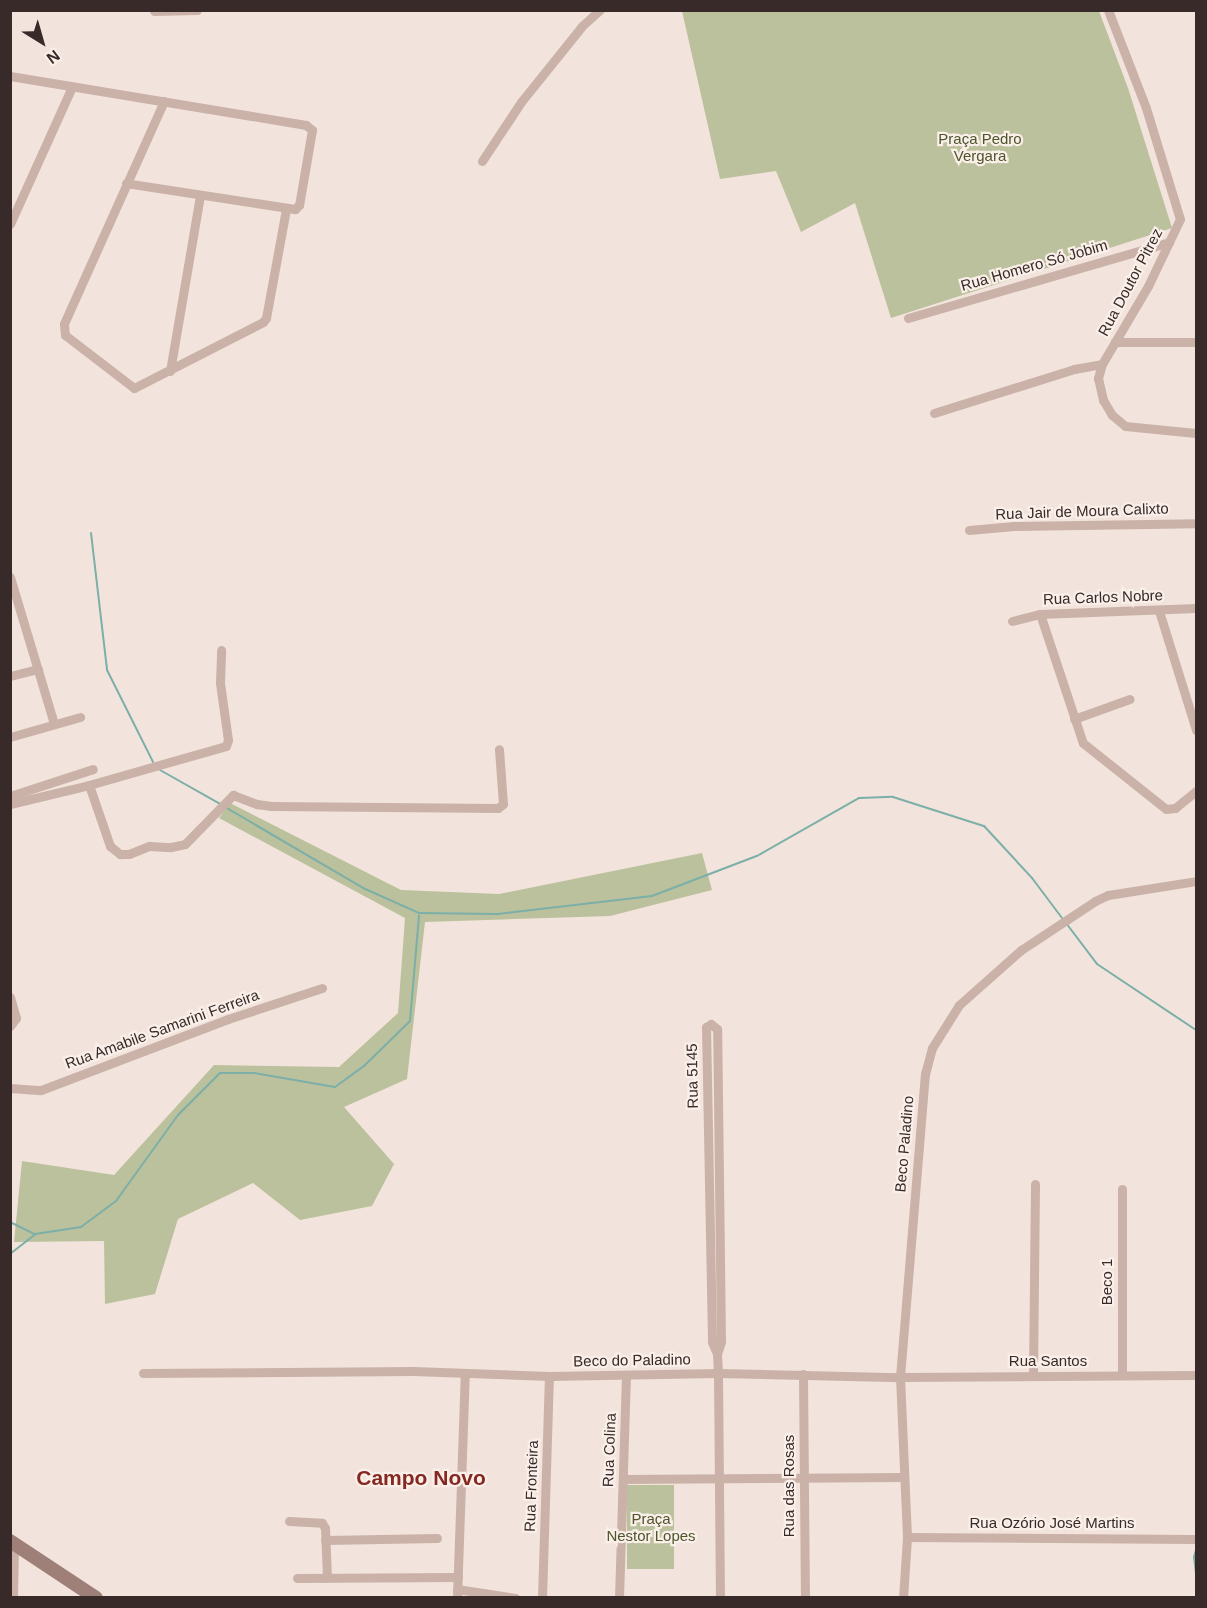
<!DOCTYPE html>
<html>
<head>
<meta charset="utf-8">
<style>
  body { margin:0 }
  #map { position:relative; width:1207px; height:1608px; overflow:hidden; background:#f2e4dc; font-family:Arial,sans-serif }
  div>[style] { position:absolute }
  .green>* { inset:0; background:#bbc19c; transform-origin:0 0 }
  .stream>* { height:2px; margin:-1px; padding:0 1px; transform-origin:1px; border-radius:1px; background:#7bafa8 }
  .minor>* { height:9px; margin:-4.5px; padding:0 4.5px; transform-origin:4.5px; border-radius:4.5px; background:#cab2a8 }
  .secondary>* { height:14px; margin:-7px; padding:0 7px; transform-origin:7px; border-radius:7px; background:#9e8079 }
  span { translate:-50% -50%; white-space:nowrap; text-align:center; line-height:1.15; -webkit-text-stroke:4.5px #faefe9; paint-order:stroke }
  .park-label { font-size:15px; color:#4d552c }
  .street-label { font-size:15px; color:#372a28 }
  .district-label { font-size:21px; color:#862822; font-weight:700 }
  .frame { position:absolute; inset:0; border:12px solid #372a28; pointer-events:none }
  .north { position:absolute; left:12px; top:12px; width:60px; height:60px; -webkit-text-stroke:4px #faefe9; paint-order:stroke; rotate:143deg; font-size:16px; font-weight:700; line-height:24px; text-align:center; color:#372a28 }
  .north::after { content:''; display:block; margin:auto; width:21px; height:27px; background:#372a28; clip-path:polygon(50% 0,100% 100%,50% 72%,0 100%) }
</style>
</head>
<body>
<div id="map">
  <div class="green">
    <i style="clip-path:polygon(682px 11px,1099px 11px,1128px 88px,1172px 228px,891px 318px,855px 203px,801px 232px,776px 171px,720px 179px)"></i>
    <i style="clip-path:polygon(230px 803px,401px 890px,499px 894px,702px 853px,712px 890px,610px 916px,425px 922px,407px 1079px,344px 1107px,394px 1164px,372px 1206px,300px 1220px,253px 1183px,178px 1219px,155px 1294px,105px 1304px,104px 1241px,14px 1242px,22px 1161px,114px 1175px,214px 1065px,339px 1067px,398px 1013px,405px 918px,219px 818px)"></i>
    <i style="left:627px;top:1485px;width:47px;height:84px"></i>
  </div>
  <div class="stream">
    <i style="left:91px;top:533px;width:138px;rotate:83.3deg"></i>
    <i style="left:107px;top:670px;width:103px;rotate:63.4deg"></i>
    <i style="left:160px;top:770px;width:69px;rotate:29.5deg"></i>
    <i style="left:225px;top:807px;width:160px;rotate:30.4deg"></i>
    <i style="left:363px;top:888px;width:61px;rotate:24.1deg"></i>
    <i style="left:419px;top:913px;width:79px;rotate:0.7deg"></i>
    <i style="left:498px;top:914px;width:155px;rotate:-6.7deg"></i>
    <i style="left:652px;top:896px;width:112px;rotate:-20.9deg"></i>
    <i style="left:757px;top:856px;width:117px;rotate:-29.6deg"></i>
    <i style="left:859px;top:798px;width:34px;rotate:-2deg"></i>
    <i style="left:893px;top:797px;width:96px;rotate:17.7deg"></i>
    <i style="left:984px;top:826px;width:71px;rotate:47.3deg"></i>
    <i style="left:1032px;top:878px;width:50px;rotate:53.1deg"></i>
    <i style="left:1066px;top:923px;width:51px;rotate:52.9deg"></i>
    <i style="left:1097px;top:964px;width:119px;rotate:33.7deg"></i>
    <i style="left:10px;top:1222px;width:28px;rotate:26deg"></i>
    <i style="left:35px;top:1234px;width:47px;rotate:-8.7deg"></i>
    <i style="left:81px;top:1227px;width:44px;rotate:-36.6deg"></i>
    <i style="left:116px;top:1201px;width:106px;rotate:-54.2deg"></i>
    <i style="left:178px;top:1115px;width:59px;rotate:-45deg"></i>
    <i style="left:220px;top:1073px;width:34px"></i>
    <i style="left:254px;top:1073px;width:82px;rotate:9.8deg"></i>
    <i style="left:335px;top:1087px;width:36px;rotate:-36deg"></i>
    <i style="left:364px;top:1066px;width:64px;rotate:-44.4deg"></i>
    <i style="left:410px;top:1021px;width:106px;rotate:-85.1deg"></i>
    <i style="left:10px;top:1254px;width:31px;rotate:-38deg"></i>
    <i style="left:1196px;top:1550px;width:7px;rotate:106deg"></i>
    <i style="left:1194px;top:1557px;width:17px;rotate:83deg"></i>
  </div>
  <div class="minor">
    <i style="left:1108px;top:10px;width:105px;rotate:68.8deg"></i>
    <i style="left:1146px;top:108px;width:116px;rotate:73deg"></i>
    <i style="left:1180px;top:219px;width:74px;rotate:115.5deg"></i>
    <i style="left:1148px;top:286px;width:91px;rotate:120.5deg"></i>
    <i style="left:1102px;top:364px;width:15px;rotate:106deg"></i>
    <i style="left:1098px;top:378px;width:23px;rotate:77deg"></i>
    <i style="left:1103px;top:400px;width:17px;rotate:59deg"></i>
    <i style="left:1112px;top:415px;width:17px;rotate:40deg"></i>
    <i style="left:1125px;top:426px;width:71px;rotate:5.6deg"></i>
    <i style="left:154px;top:11px;width:43px;rotate:-1.3deg"></i>
    <i style="left:10px;top:76px;width:300px;rotate:9.4deg"></i>
    <i style="left:306px;top:125px;width:8px;rotate:40deg"></i>
    <i style="left:312px;top:130px;width:76px;rotate:99.8deg"></i>
    <i style="left:299px;top:205px;width:6px;rotate:135deg"></i>
    <i style="left:295px;top:209px;width:171px;rotate:-171.3deg"></i>
    <i style="left:164px;top:101px;width:244px;rotate:114.2deg"></i>
    <i style="left:64px;top:324px;width:11px;rotate:85deg"></i>
    <i style="left:65px;top:335px;width:87px;rotate:37.5deg"></i>
    <i style="left:134px;top:388px;width:145px;rotate:-27.1deg"></i>
    <i style="left:263px;top:322px;width:5px;rotate:-53deg"></i>
    <i style="left:266px;top:318px;width:111px;rotate:-79.6deg"></i>
    <i style="left:482px;top:161px;width:71px;rotate:-56.5deg"></i>
    <i style="left:521px;top:102px;width:97px;rotate:-51.2deg"></i>
    <i style="left:582px;top:26px;width:24px;rotate:-42deg"></i>
    <i style="left:10px;top:224px;width:150px;rotate:-65.7deg"></i>
    <i style="left:908px;top:318px;width:272px;rotate:-16.2deg"></i>
    <i style="left:1115px;top:342px;width:81px"></i>
    <i style="left:170px;top:371px;width:178px;rotate:-80.3deg"></i>
    <i style="left:934px;top:413px;width:147px;rotate:-17.4deg"></i>
    <i style="left:1074px;top:369px;width:28px;rotate:-10deg"></i>
    <i style="left:969px;top:530px;width:45px;rotate:-5.1deg"></i>
    <i style="left:1014px;top:526px;width:182px;rotate:-0.9deg"></i>
    <i style="left:10px;top:577px;width:153px;rotate:73.3deg"></i>
    <i style="left:1159px;top:611px;width:125px;rotate:72.7deg"></i>
    <i style="left:1040px;top:614px;width:136px;rotate:71.6deg"></i>
    <i style="left:1083px;top:743px;width:106px;rotate:38.5deg"></i>
    <i style="left:1166px;top:809px;width:9px;rotate:-6deg"></i>
    <i style="left:1175px;top:808px;width:27px;rotate:-39deg"></i>
    <i style="left:1012px;top:621px;width:29px;rotate:-14deg"></i>
    <i style="left:1040px;top:614px;width:156px;rotate:-2.2deg"></i>
    <i style="left:10px;top:676px;width:29px;rotate:-14deg"></i>
    <i style="left:1074px;top:719px;width:59px;rotate:-19.7deg"></i>
    <i style="left:10px;top:737px;width:73px;rotate:-15.9deg"></i>
    <i style="left:89px;top:785px;width:65px;rotate:71deg"></i>
    <i style="left:110px;top:846px;width:13px;rotate:39deg"></i>
    <i style="left:120px;top:854px;width:9px"></i>
    <i style="left:129px;top:854px;width:22px;rotate:-22deg"></i>
    <i style="left:149px;top:846px;width:22px;rotate:3deg"></i>
    <i style="left:171px;top:847px;width:14px;rotate:-12deg"></i>
    <i style="left:185px;top:844px;width:69px;rotate:-45.6deg"></i>
    <i style="left:233px;top:795px;width:26px;rotate:21deg"></i>
    <i style="left:257px;top:804px;width:14px;rotate:8deg"></i>
    <i style="left:271px;top:806px;width:227px;rotate:0.5deg"></i>
    <i style="left:498px;top:808px;width:6px;rotate:-39deg"></i>
    <i style="left:503px;top:804px;width:55px;rotate:-94.2deg"></i>
    <i style="left:10px;top:796px;width:87px;rotate:-18deg"></i>
    <i style="left:10px;top:804px;width:81px;rotate:-13.5deg"></i>
    <i style="left:89px;top:785px;width:142px;rotate:-15.9deg"></i>
    <i style="left:226px;top:746px;width:6px;rotate:-72deg"></i>
    <i style="left:228px;top:740px;width:58px;rotate:-98deg"></i>
    <i style="left:220px;top:683px;width:33px;rotate:-88deg"></i>
    <i style="left:10px;top:997px;width:22px;rotate:74deg"></i>
    <i style="left:16px;top:1018px;width:10px;rotate:127deg"></i>
    <i style="left:10px;top:1088px;width:31px;rotate:4deg"></i>
    <i style="left:41px;top:1090px;width:200px;rotate:-20.8deg"></i>
    <i style="left:228px;top:1019px;width:99px;rotate:-18.3deg"></i>
    <i style="left:717px;top:1354px;width:13px;rotate:-72deg"></i>
    <i style="left:721px;top:1342px;width:313px;rotate:-90.7deg"></i>
    <i style="left:717px;top:1029px;width:8px;rotate:-140deg"></i>
    <i style="left:711px;top:1024px;width:6px;rotate:149deg"></i>
    <i style="left:706px;top:1027px;width:315px;rotate:88.9deg"></i>
    <i style="left:712px;top:1342px;width:13px;rotate:67deg"></i>
    <i style="left:717px;top:1354px;width:19px;rotate:87deg"></i>
    <i style="left:718px;top:1373px;width:225px;rotate:89.5deg"></i>
    <i style="left:143px;top:1373px;width:270px;rotate:-0.4deg"></i>
    <i style="left:413px;top:1371px;width:136px;rotate:2.1deg"></i>
    <i style="left:549px;top:1376px;width:169px;rotate:-1deg"></i>
    <i style="left:718px;top:1373px;width:182px;rotate:1.3deg"></i>
    <i style="left:900px;top:1377px;width:296px;rotate:-0.4deg"></i>
    <i style="left:803px;top:1374px;width:224px;rotate:89.5deg"></i>
    <i style="left:1122px;top:1375px;width:186px;rotate:-90deg"></i>
    <i style="left:1033px;top:1376px;width:192px;rotate:-89.4deg"></i>
    <i style="left:623px;top:1479px;width:281px;rotate:-0.4deg"></i>
    <i style="left:289px;top:1521px;width:33px;rotate:3deg"></i>
    <i style="left:322px;top:1523px;width:6px;rotate:59deg"></i>
    <i style="left:325px;top:1528px;width:50px;rotate:87.7deg"></i>
    <i style="left:907px;top:1537px;width:289px;rotate:0.4deg"></i>
    <i style="left:325px;top:1540px;width:112px;rotate:-1deg"></i>
    <i style="left:297px;top:1578px;width:161px;rotate:-0.4deg"></i>
    <i style="left:457px;top:1589px;width:59px;rotate:8.8deg"></i>
    <i style="left:13px;top:1598px;width:54px;rotate:-88.9deg"></i>
    <i style="left:457px;top:1598px;width:224px;rotate:-88deg"></i>
    <i style="left:542px;top:1598px;width:222px;rotate:-88.2deg"></i>
    <i style="left:619px;top:1598px;width:223px;rotate:-88.2deg"></i>
    <i style="left:903px;top:1598px;width:61px;rotate:-86.2deg"></i>
    <i style="left:907px;top:1537px;width:160px;rotate:-92.5deg"></i>
    <i style="left:900px;top:1377px;width:304px;rotate:-85.3deg"></i>
    <i style="left:925px;top:1074px;width:27px;rotate:-75deg"></i>
    <i style="left:932px;top:1048px;width:51px;rotate:-57.9deg"></i>
    <i style="left:959px;top:1005px;width:83px;rotate:-41.6deg"></i>
    <i style="left:1021px;top:950px;width:89px;rotate:-33.5deg"></i>
    <i style="left:1095px;top:901px;width:14px;rotate:-25deg"></i>
    <i style="left:1108px;top:895px;width:89px;rotate:-9deg"></i>
  </div>
  <div class="secondary">
    <i style="left:10px;top:1541px;width:103px;rotate:33.5deg"></i>
  </div>
  <div class="park-label">
    <span style="left:980px;top:147px">Praça Pedro<br>Vergara</span>
    <span style="left:651px;top:1527px">Praça<br>Nestor Lopes</span>
  </div>
  <div class="street-label">
    <span style="left:1034px;top:265px;rotate:-16deg">Rua Homero Só Jobim</span>
    <span style="left:1130px;top:282px;rotate:-62deg">Rua Doutor Pitrez</span>
    <span style="left:1082px;top:511px;rotate:-2deg">Rua Jair de Moura Calixto</span>
    <span style="left:1103px;top:597px;rotate:-2deg">Rua Carlos Nobre</span>
    <span style="left:162px;top:1029px;rotate:-20deg">Rua Amabile Samarini Ferreira</span>
    <span style="left:692px;top:1076px;rotate:-91deg">Rua 5145</span>
    <span style="left:904px;top:1144px;rotate:-85deg">Beco Paladino</span>
    <span style="left:1107px;top:1282px;rotate:-90deg">Beco 1</span>
    <span style="left:632px;top:1360px;rotate:-1deg">Beco do Paladino</span>
    <span style="left:1048px;top:1361px">Rua Santos</span>
    <span style="left:609px;top:1450px;rotate:-88deg">Rua Colina</span>
    <span style="left:531px;top:1486px;rotate:-88deg">Rua Fronteira</span>
    <span style="left:789px;top:1486px;rotate:-90deg">Rua das Rosas</span>
    <span style="left:1052px;top:1523px">Rua Ozório José Martins</span>
  </div>
  <div class="district-label">
    <span style="left:421px;top:1478px">Campo Novo</span>
  </div>
  <div class="frame"></div>
  <div class="north">N</div>
</div>
</body>
</html>
